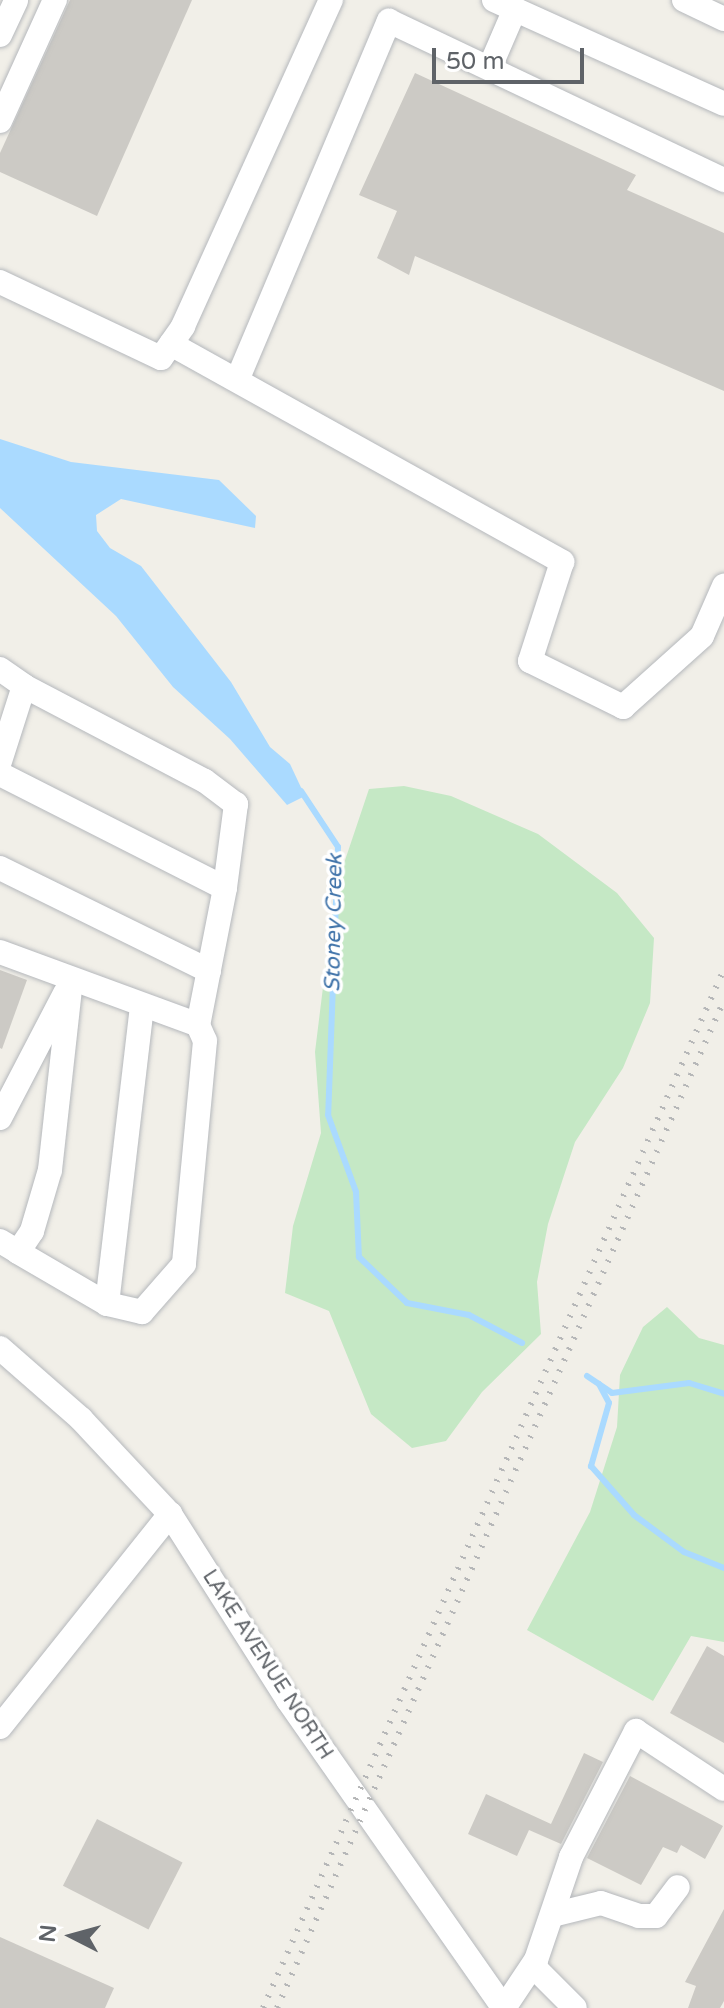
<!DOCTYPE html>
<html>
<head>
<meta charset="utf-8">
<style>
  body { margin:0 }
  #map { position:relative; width:724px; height:2008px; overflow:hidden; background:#f1efe8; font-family:"Varela Round",sans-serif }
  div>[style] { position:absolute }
  .green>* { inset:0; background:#c5e8c5 }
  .water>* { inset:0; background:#aadaff }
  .stream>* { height:6px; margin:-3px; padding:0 3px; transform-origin:3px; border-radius:3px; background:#aadaff }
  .building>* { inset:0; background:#cccac5; transform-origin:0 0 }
  .roads { filter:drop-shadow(0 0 2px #b5b8bc) drop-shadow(0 0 2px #b5b8bc) }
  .minor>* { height:24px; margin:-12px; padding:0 12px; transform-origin:12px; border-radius:12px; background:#fff }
  .rail>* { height:6px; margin-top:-3px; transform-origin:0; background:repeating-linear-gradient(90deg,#b6b7b8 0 2px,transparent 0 12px) }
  span { translate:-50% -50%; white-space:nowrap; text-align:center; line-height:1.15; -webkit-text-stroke:7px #fff; paint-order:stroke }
  .street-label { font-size:20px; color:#5f6368 }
  .water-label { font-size:22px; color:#4174aa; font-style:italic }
  .north { position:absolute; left:32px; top:1896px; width:80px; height:80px; -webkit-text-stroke:6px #fff; paint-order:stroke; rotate:276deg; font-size:22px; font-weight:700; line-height:32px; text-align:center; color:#5f6368 }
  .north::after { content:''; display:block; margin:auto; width:28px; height:36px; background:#5f6368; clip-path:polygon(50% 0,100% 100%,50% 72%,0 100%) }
  .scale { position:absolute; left:432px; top:48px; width:152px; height:36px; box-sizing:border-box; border:4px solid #5f6368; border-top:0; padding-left:10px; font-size:24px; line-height:28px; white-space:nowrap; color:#5f6368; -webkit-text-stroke:6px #fff; paint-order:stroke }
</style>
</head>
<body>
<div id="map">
  <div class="green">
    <i style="clip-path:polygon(404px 786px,451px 796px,538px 834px,617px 893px,654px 938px,650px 1003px,623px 1068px,575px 1142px,548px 1224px,537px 1282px,541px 1334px,482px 1392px,446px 1441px,412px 1448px,371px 1414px,329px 1311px,285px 1293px,293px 1226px,321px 1133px,315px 1052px,335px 890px,369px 789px)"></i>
    <i style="clip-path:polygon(667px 1307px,699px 1338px,724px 1345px,724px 1642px,691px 1636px,653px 1701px,527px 1630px,590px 1512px,617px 1427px,620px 1375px,643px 1327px)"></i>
  </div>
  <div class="water">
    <i style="clip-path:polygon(0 439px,71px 462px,219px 480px,256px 516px,255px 528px,121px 499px,96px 515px,97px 531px,110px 548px,141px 566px,231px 682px,270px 747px,290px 764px,305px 796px,287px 805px,230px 739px,173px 687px,116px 616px,0 508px)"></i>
  </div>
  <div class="stream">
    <i style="left:301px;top:791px;width:67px;rotate:56.5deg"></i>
    <i style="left:338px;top:847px;width:268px;rotate:92.1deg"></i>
    <i style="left:328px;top:1115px;width:82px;rotate:70deg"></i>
    <i style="left:356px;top:1192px;width:65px;rotate:87.4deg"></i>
    <i style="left:359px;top:1257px;width:66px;rotate:43.8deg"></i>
    <i style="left:407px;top:1303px;width:63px;rotate:11deg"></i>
    <i style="left:469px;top:1315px;width:60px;rotate:27.8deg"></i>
    <i style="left:587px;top:1376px;width:30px;rotate:34deg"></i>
    <i style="left:612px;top:1393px;width:78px;rotate:-7.4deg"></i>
    <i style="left:689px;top:1383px;width:37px;rotate:17deg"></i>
    <i style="left:599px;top:1384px;width:21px;rotate:62deg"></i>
    <i style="left:609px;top:1403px;width:66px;rotate:105.9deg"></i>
    <i style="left:591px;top:1466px;width:65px;rotate:48.7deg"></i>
    <i style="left:634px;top:1515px;width:62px;rotate:36.5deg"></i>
    <i style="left:684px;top:1552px;width:43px;rotate:21.8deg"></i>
  </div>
  <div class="building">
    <i style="clip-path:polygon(70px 0,192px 0,97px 216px,0 172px,0 153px)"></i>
    <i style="clip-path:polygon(415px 73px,636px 175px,627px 190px,724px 233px,724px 391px,415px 256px,409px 275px,377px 258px,397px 211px,359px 195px)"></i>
    <i style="clip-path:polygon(0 970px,27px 980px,2px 1049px,0 1048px)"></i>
    <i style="clip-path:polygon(707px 1646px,724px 1656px,724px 1743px,670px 1713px)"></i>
    <i style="clip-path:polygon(584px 1753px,603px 1762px,561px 1844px,529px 1830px,517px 1856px,468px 1834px,486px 1794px,551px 1824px)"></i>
    <i style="clip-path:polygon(630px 1776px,723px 1826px,705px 1859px,681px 1845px,677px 1853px,663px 1847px,641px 1885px,587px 1858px)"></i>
    <i style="left:97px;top:1819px;width:96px;height:75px;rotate:27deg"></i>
    <i style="clip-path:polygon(724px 1909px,724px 2001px,720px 2008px,688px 2008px,696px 1986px,685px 1982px)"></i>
    <i style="clip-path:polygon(0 1937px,114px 1988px,105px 2008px,0 2008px)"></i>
  </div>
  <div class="roads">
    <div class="minor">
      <i style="left:494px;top:0;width:252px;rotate:24.3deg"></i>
      <i style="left:684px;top:0;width:44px;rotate:25.4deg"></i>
      <i style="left:0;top:35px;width:38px;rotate:-65deg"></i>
      <i style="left:490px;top:67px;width:63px;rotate:-66.7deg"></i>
      <i style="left:0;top:121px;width:133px;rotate:-65.6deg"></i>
      <i style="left:0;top:282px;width:178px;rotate:25.3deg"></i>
      <i style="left:161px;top:358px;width:39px;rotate:-55deg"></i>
      <i style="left:183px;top:326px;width:358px;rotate:-65.6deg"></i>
      <i style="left:171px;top:344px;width:448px;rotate:29.1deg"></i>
      <i style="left:562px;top:562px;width:104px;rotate:107.9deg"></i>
      <i style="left:530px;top:661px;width:104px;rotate:26.3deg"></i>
      <i style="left:623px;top:707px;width:106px;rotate:-41.9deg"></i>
      <i style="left:702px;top:636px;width:55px;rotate:-66.3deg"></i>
      <i style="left:238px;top:378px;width:388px;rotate:-67.1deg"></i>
      <i style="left:389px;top:21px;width:371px;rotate:25.4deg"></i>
      <i style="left:0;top:669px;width:29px;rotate:35deg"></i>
      <i style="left:24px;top:686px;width:79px;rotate:107.7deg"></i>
      <i style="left:24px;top:686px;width:204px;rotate:27.7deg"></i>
      <i style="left:205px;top:781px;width:39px;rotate:37deg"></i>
      <i style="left:236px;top:804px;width:85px;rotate:97.5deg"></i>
      <i style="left:0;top:774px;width:252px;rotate:26.9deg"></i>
      <i style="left:225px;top:888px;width:140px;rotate:101.1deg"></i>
      <i style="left:0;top:868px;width:233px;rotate:26.2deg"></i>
      <i style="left:0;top:952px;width:211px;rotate:20.2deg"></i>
      <i style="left:198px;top:1025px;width:17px;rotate:66deg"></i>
      <i style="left:205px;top:1041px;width:224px;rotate:95.4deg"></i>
      <i style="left:184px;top:1264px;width:64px;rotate:131.2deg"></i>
      <i style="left:142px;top:1312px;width:36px;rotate:-167deg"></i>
      <i style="left:107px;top:1304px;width:103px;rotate:-149.7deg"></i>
      <i style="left:0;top:1118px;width:141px;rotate:-62.5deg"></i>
      <i style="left:0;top:1241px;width:21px;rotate:31deg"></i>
      <i style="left:18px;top:1252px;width:25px;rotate:-56deg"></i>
      <i style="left:32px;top:1231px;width:64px;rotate:-73.6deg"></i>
      <i style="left:50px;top:1170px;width:191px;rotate:-83.7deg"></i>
      <i style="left:107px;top:1304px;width:298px;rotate:-83.3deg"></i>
      <i style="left:0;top:1348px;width:108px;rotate:41.2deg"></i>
      <i style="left:81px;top:1419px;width:130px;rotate:46.9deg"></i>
      <i style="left:170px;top:1514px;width:220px;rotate:57.6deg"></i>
      <i style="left:288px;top:1700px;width:376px;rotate:55deg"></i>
      <i style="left:504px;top:2008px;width:58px;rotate:-56.3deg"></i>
      <i style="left:536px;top:1960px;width:109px;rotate:-71.2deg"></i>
      <i style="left:571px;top:1857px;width:142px;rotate:-62.7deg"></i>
      <i style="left:636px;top:1731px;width:105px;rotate:33.4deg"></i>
      <i style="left:0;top:1727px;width:273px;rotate:-51.4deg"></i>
      <i style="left:552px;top:1915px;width:50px;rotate:-13.8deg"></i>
      <i style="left:601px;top:1903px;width:40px;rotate:18.9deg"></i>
      <i style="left:639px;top:1916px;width:17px"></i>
      <i style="left:656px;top:1916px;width:36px;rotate:-53deg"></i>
      <i style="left:533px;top:1966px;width:59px;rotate:45deg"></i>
    </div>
  </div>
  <div class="rail">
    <i style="left:263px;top:2008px;width:1137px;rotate:-66.07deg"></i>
    <i style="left:277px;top:2008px;width:1103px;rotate:-66.08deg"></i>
  </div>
  <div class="street-label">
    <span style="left:267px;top:1665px;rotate:57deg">LAKE AVENUE NORTH</span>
  </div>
  <div class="water-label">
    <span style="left:334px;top:923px;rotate:-89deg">Stoney Creek</span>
  </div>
  <div class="north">N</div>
  <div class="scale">50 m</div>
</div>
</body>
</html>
